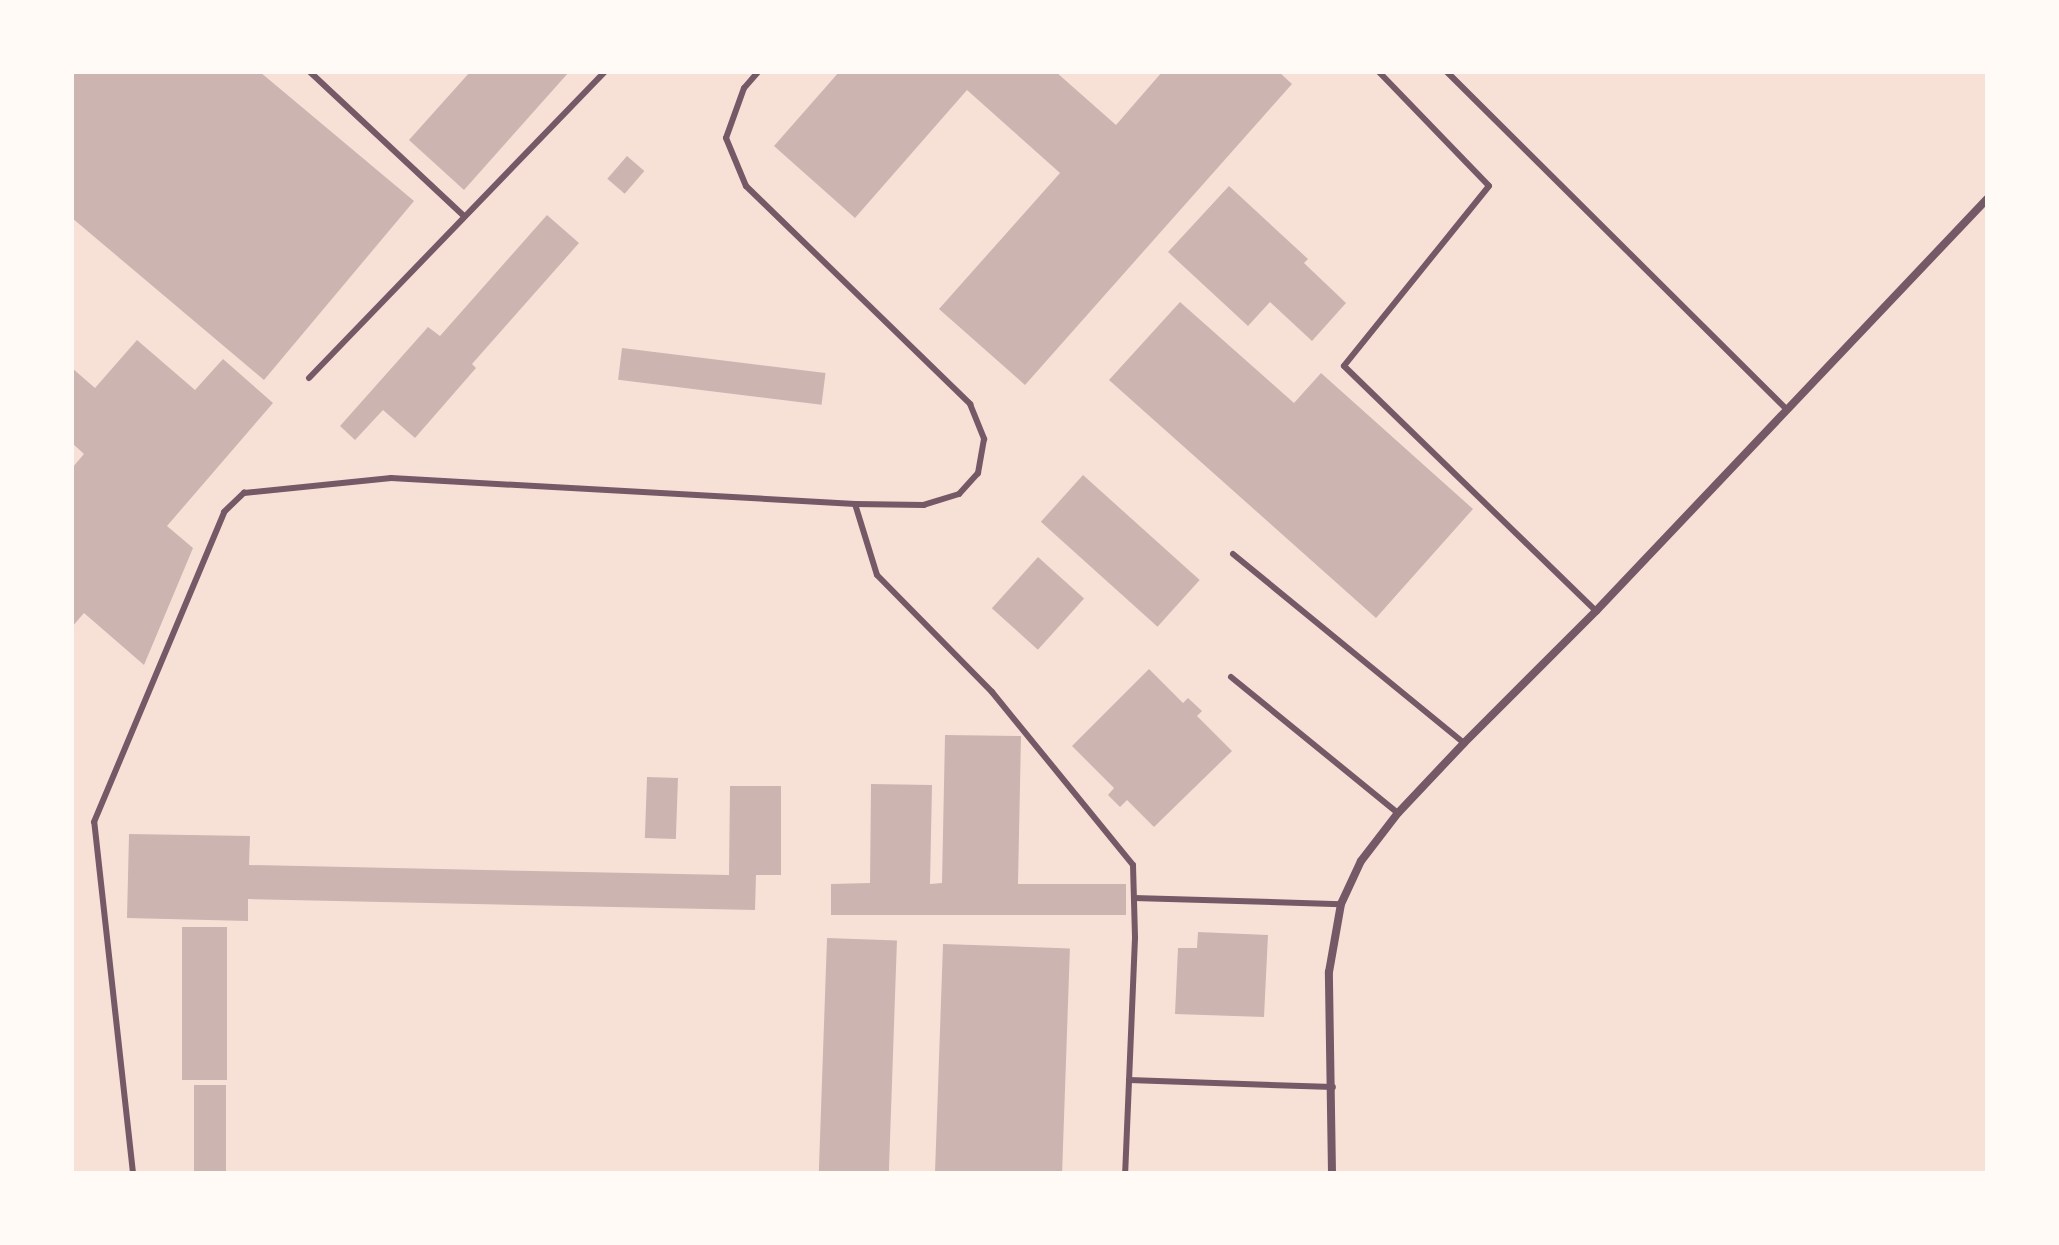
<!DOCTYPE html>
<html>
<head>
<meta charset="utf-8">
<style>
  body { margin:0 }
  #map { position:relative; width:2059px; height:1245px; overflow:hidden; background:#f7e1d7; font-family:"Exo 2",sans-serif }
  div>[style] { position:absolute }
  .building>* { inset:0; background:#ccb4b1; transform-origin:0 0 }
  .service>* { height:6px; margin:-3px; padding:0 3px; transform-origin:3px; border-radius:3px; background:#755966 }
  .minor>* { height:8px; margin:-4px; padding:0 4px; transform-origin:4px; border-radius:4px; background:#755966 }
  span { translate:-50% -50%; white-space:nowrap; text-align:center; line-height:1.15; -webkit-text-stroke:6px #fffaf5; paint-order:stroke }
  .frame { position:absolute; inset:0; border:74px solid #fffaf5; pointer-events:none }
</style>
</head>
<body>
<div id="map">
  <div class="building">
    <i style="clip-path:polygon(72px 72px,260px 72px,414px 201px,264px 380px,72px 218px)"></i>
    <i style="clip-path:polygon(470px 72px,569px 72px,464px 190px,409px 140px)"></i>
    <i style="clip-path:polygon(839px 72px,1056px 72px,1116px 125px,1162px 72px,1279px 72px,1292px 84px,1025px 385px,939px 309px,1060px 173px,967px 90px,855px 218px,774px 146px)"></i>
    <i style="left:627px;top:156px;width:23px;height:30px;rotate:41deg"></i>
    <i style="clip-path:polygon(1229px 186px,1308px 259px,1304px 263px,1346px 303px,1312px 341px,1270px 302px,1248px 326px,1168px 252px)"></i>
    <i style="clip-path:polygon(547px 215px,579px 243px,472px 364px,476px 368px,415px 438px,383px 410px,355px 440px,340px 426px,428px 327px,440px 336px)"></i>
    <i style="clip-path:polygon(1180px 302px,1294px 403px,1321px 373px,1473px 509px,1376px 618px,1109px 380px)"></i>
    <i style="clip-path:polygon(137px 340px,195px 390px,223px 359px,273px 403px,167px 526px,193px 548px,144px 665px,84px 613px,72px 627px,72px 468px,84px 454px,72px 443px,72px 368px,95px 388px)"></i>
    <i style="left:622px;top:348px;width:205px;height:32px;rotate:7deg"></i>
    <i style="left:1083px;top:475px;width:157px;height:63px;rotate:42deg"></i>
    <i style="left:1038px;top:557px;width:62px;height:69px;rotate:42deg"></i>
    <i style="clip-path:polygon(1149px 669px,1183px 703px,1188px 698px,1202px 711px,1197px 716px,1232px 751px,1154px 827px,1127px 800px,1120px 807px,1108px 795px,1114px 788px,1072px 746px)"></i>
    <i style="clip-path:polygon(945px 735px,1021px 736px,1018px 884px,1126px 884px,1126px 915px,831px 915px,831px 884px,870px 883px,871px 784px,932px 785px,930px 884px,942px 883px)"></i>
    <i style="left:647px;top:777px;width:31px;height:61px;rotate:2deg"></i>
    <i style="clip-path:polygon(730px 786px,781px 786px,781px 875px,756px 875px,755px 910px,248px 899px,248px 921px,127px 918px,129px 834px,250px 836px,249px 865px,729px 875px)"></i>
    <i style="left:182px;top:927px;width:45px;height:153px"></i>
    <i style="clip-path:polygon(1198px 932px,1268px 935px,1264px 1017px,1175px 1014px,1178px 948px,1197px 948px)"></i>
    <i style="left:827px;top:938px;width:70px;height:235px;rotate:2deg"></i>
    <i style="left:943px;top:944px;width:127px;height:229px;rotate:2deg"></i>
    <i style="left:194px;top:1085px;width:32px;height:88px"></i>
  </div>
  <div class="service">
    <i style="left:310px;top:72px;width:209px;rotate:43.1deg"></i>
    <i style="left:758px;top:72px;width:21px;rotate:131deg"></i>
    <i style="left:744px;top:88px;width:53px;rotate:109.8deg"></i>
    <i style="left:726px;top:138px;width:52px;rotate:67.4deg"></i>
    <i style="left:746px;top:186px;width:313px;rotate:44.2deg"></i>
    <i style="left:970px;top:404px;width:38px;rotate:68deg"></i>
    <i style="left:984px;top:439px;width:35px;rotate:100deg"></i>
    <i style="left:978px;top:473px;width:28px;rotate:132deg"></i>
    <i style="left:959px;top:494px;width:37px;rotate:163deg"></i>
    <i style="left:924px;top:505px;width:69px;rotate:-179.2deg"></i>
    <i style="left:1379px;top:72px;width:158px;rotate:46deg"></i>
    <i style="left:1489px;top:186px;width:231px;rotate:128.9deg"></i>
    <i style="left:1344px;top:366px;width:351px;rotate:44.2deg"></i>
    <i style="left:1447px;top:72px;width:479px;rotate:44.8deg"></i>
    <i style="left:309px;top:378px;width:426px;rotate:-46deg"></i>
    <i style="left:1233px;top:554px;width:298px;rotate:39.3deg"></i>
    <i style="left:1231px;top:677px;width:215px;rotate:39.2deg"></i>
    <i style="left:1134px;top:898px;width:207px;rotate:1.7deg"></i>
    <i style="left:1129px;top:1080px;width:204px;rotate:2deg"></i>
    <i style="left:133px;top:1173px;width:353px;rotate:-96.3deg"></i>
    <i style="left:94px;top:822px;width:336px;rotate:-67.2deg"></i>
    <i style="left:224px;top:512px;width:28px;rotate:-44deg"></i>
    <i style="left:244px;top:493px;width:148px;rotate:-5.8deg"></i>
    <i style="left:391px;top:478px;width:465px;rotate:3.2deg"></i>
    <i style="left:855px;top:504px;width:74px;rotate:72.8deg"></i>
    <i style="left:877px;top:575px;width:164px;rotate:45.5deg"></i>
    <i style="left:992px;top:692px;width:223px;rotate:50.8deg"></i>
    <i style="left:1133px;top:865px;width:73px;rotate:88.4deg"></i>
    <i style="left:1135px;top:938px;width:235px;rotate:92.4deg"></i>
  </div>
  <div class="minor">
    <i style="left:1332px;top:1173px;width:201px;rotate:-90.9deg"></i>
    <i style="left:1329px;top:972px;width:69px;rotate:-80deg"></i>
    <i style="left:1341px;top:904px;width:47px;rotate:-65.1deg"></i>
    <i style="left:1361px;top:861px;width:61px;rotate:-52.4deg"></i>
    <i style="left:1398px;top:813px;width:96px;rotate:-46.7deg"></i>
    <i style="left:1464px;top:743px;width:187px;rotate:-45deg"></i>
    <i style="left:1596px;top:611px;width:568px;rotate:-46.5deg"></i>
  </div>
  <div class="frame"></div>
</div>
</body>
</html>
